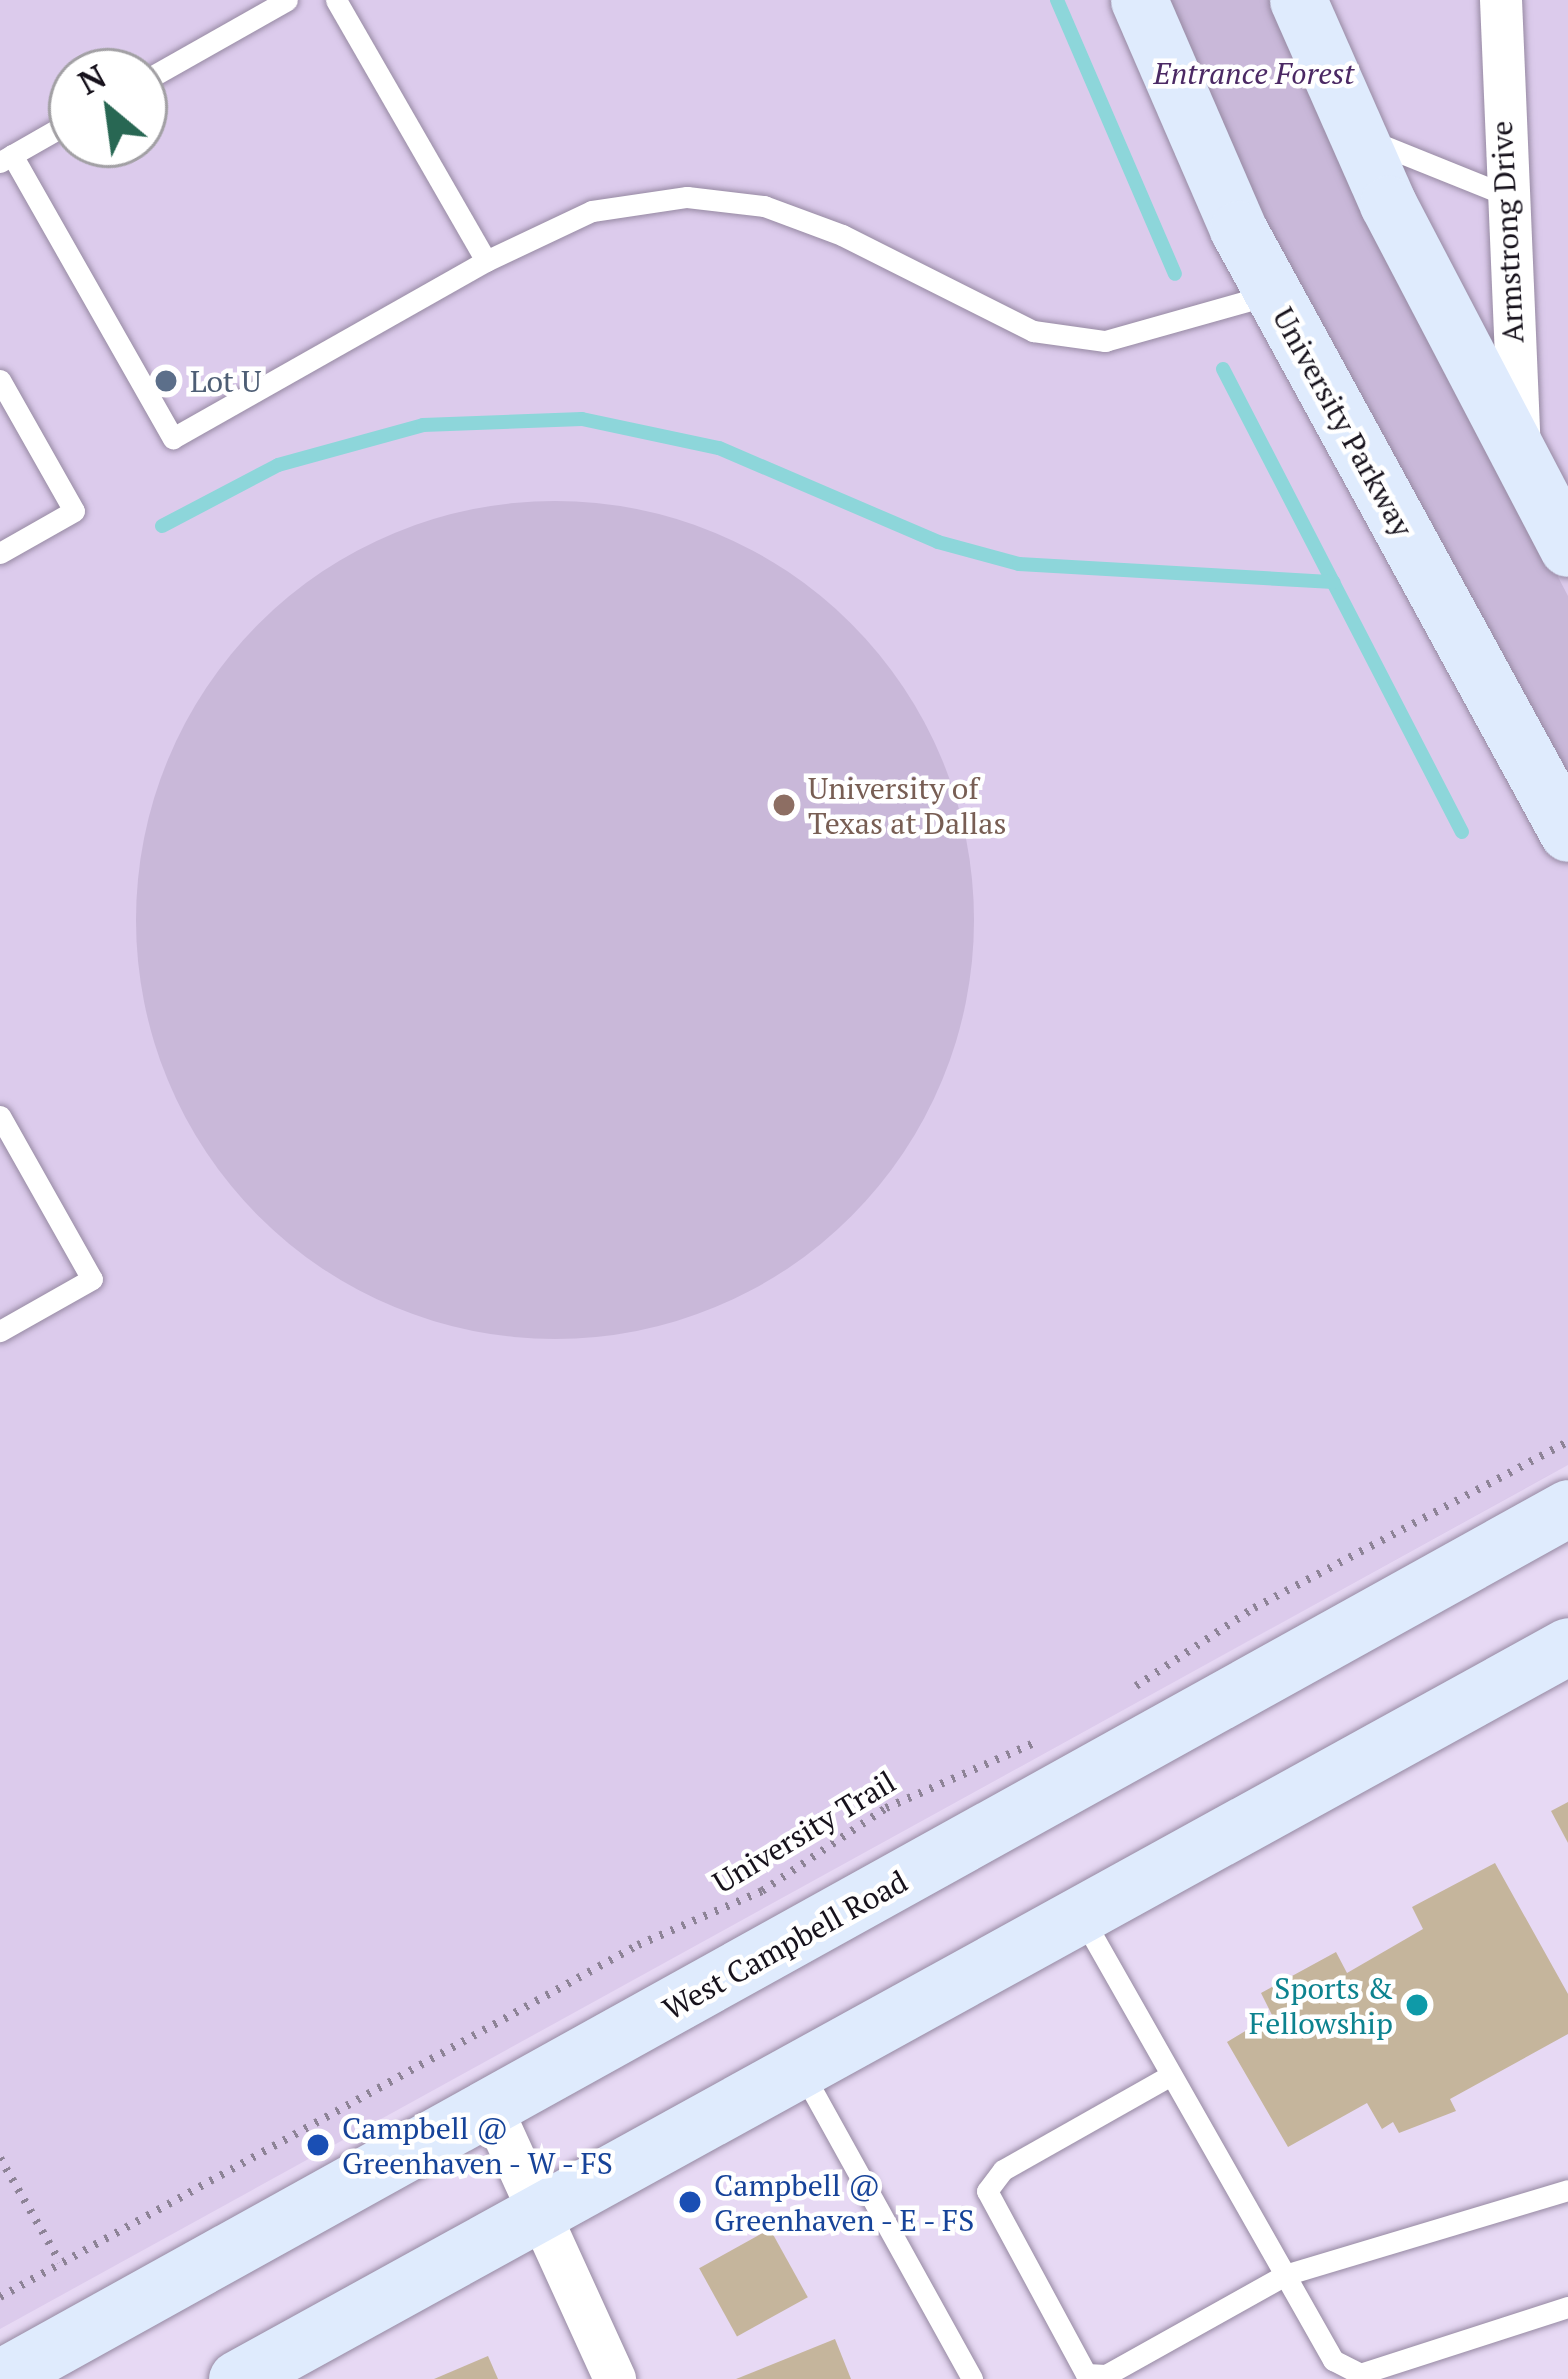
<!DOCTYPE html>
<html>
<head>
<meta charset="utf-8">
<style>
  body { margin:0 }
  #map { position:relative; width:1568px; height:2379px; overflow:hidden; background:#e7d9f4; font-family:"PT Serif",serif }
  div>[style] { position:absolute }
  .built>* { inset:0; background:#dccbec }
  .green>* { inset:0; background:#c9b8d9 }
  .round { border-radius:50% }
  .stream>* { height:14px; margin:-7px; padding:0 7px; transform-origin:7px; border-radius:7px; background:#8dd6da }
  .building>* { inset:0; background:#c5b59c; transform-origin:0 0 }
  .path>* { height:8px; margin-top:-4px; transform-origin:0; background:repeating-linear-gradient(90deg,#8d8396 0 3px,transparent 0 12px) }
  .roads { filter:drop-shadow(0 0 3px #9689a2) drop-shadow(0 0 3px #9689a2) }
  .lane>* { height:21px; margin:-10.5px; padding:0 10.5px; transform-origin:10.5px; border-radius:10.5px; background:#fff }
  .street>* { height:42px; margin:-21px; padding:0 21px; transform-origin:21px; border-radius:21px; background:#fff }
  .secondary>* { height:57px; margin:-28.5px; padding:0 28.5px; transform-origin:28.5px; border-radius:28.5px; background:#dfebfd }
  .dots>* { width:33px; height:33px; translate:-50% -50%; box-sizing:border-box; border:6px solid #fff; border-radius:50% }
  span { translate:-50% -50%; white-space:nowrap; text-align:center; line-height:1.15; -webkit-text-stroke:9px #fff; paint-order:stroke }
  .park-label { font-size:30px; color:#4b2964; font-style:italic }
  .street-label { font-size:30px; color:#17121c }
  .service-label { font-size:30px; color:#4e5e75 }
  .left { translate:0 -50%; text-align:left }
  .education-label { font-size:30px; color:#785e54 }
  .culture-label { font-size:30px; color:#0d838f }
  .right { translate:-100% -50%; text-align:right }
  .transit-label { font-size:30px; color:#164399 }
  .north { position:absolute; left:48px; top:48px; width:120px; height:120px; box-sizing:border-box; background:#fff; border:3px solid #a2a0a4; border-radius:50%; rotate:331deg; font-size:33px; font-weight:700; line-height:48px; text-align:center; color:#17121c }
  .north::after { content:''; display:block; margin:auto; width:42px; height:54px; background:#286753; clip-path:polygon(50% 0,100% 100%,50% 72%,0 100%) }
</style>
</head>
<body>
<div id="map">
  <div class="built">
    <i style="clip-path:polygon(evenodd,0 0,1568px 0,1568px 1465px,0 2329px,0 0,72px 72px,144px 72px,144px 144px,72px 144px,72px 72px)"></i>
  </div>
  <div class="green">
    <i style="clip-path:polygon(1167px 0,1281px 0,1359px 196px,1568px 596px,1568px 795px,1266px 234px)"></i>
    <i class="round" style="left:136px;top:501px;width:838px;height:838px"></i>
  </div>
  <div class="stream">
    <i style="left:1057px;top:0;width:298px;rotate:66.7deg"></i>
    <i style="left:1223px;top:369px;width:521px;rotate:62.7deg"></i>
    <i style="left:162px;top:526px;width:131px;rotate:-27.7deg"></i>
    <i style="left:278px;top:465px;width:150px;rotate:-15.4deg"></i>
    <i style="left:423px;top:425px;width:159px;rotate:-2.2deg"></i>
    <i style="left:582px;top:419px;width:140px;rotate:12deg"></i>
    <i style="left:719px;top:448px;width:238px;rotate:23.2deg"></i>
    <i style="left:938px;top:542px;width:84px;rotate:15.2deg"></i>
    <i style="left:1019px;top:564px;width:315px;rotate:3.3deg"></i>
  </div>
  <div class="building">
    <i style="clip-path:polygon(1568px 1802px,1568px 1843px,1551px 1811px)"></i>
    <i style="clip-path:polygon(1495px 1863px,1568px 1994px,1568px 2034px,1450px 2099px,1456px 2111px,1399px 2133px,1393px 2122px,1382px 2129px,1367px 2103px,1288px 2147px,1227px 2042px,1272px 2015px,1261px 1993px,1336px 1952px,1347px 1973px,1423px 1929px,1412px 1907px)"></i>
    <i style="left:770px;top:2229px;width:78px;height:81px;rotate:61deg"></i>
    <i style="clip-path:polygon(835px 2339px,851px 2379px,736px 2379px)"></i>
    <i style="clip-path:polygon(488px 2356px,498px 2379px,434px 2379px)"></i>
  </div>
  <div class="path">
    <i style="left:1136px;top:1686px;width:141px;rotate:-33.5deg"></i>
    <i style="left:1254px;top:1608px;width:355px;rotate:-27.9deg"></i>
    <i style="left:0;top:2158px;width:120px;rotate:60deg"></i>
    <i style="left:0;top:2297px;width:729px;rotate:-28.89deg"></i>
    <i style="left:638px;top:1945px;width:135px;rotate:-23.5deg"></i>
    <i style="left:762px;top:1891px;width:149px;rotate:-33.8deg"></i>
    <i style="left:886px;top:1808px;width:162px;rotate:-23.7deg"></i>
  </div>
  <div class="roads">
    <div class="lane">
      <i style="left:336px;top:0;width:301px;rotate:60.1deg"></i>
      <i style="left:486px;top:261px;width:117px;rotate:-25.3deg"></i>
      <i style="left:592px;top:211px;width:96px;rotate:-8.4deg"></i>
      <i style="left:687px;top:197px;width:78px;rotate:6.7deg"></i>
      <i style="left:764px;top:206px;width:83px;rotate:20.4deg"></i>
      <i style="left:842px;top:235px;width:214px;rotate:26.7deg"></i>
      <i style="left:1033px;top:331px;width:73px;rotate:7.9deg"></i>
      <i style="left:1105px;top:341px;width:173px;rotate:-15.7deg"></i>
      <i style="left:144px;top:81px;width:164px;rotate:-29.5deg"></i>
      <i style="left:1369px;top:140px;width:144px;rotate:21.9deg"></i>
      <i style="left:12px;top:155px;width:326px;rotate:60.4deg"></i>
      <i style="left:173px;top:438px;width:360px;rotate:-29.5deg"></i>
      <i style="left:0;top:162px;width:83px;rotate:-29.7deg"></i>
      <i style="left:0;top:380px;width:150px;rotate:60.5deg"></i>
      <i style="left:74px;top:511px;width:85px;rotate:150.4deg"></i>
      <i style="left:0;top:1116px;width:187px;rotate:60.6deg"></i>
      <i style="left:92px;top:1279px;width:106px;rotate:150.5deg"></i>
      <i style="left:1083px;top:1919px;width:409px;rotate:60.4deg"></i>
      <i style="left:1285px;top:2275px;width:205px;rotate:150.8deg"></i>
      <i style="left:1106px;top:2375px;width:20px;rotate:-177deg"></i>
      <i style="left:1086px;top:2374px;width:208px;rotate:-118.4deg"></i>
      <i style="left:987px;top:2191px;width:26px;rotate:-53deg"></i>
      <i style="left:1003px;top:2170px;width:193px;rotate:-29.5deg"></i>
      <i style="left:801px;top:2070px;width:353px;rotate:61deg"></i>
      <i style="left:1568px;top:2190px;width:295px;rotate:163.3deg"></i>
      <i style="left:1285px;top:2275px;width:98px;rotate:60.5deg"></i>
      <i style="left:1333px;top:2360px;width:30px;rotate:27deg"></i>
      <i style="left:1360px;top:2374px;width:219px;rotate:-17.9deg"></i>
    </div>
    <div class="street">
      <i style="left:1501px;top:0;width:445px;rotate:87.6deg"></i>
      <i style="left:492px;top:2109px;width:297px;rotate:65.5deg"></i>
    </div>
    <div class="secondary">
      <i style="left:1139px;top:0;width:249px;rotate:66.6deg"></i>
      <i style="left:1238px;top:229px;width:688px;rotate:61.35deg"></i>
      <i style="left:1298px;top:0;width:223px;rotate:66.2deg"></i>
      <i style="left:1388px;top:204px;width:388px;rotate:62.4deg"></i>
      <i style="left:0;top:2378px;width:1793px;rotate:-29.02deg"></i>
      <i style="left:237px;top:2379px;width:1519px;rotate:-28.84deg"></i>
    </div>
  </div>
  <div class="dots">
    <i style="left:166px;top:381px;background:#5c6f8a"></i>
    <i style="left:784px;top:805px;background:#8d6e63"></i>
    <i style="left:1417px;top:2005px;background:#0f9aa8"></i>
    <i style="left:318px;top:2145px;background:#1a4fb4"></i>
    <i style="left:690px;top:2202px;background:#1a4fb4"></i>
  </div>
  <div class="park-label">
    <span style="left:1254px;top:73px">Entrance Forest</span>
  </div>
  <div class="street-label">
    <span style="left:1507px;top:232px;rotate:-93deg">Armstrong Drive</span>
    <span style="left:1343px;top:422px;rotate:61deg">University Parkway</span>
    <span style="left:804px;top:1832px;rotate:-31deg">University Trail</span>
    <span style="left:785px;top:1945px;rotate:-29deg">West Campbell Road</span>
  </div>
  <div class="service-label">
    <span class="left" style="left:190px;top:381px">Lot U</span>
  </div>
  <div class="education-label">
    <span class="left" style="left:808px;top:805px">University of<br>Texas at Dallas</span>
  </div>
  <div class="culture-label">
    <span class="right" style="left:1393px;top:2005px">Sports &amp;<br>Fellowship</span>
  </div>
  <div class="transit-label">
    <span class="left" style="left:342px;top:2145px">Campbell @<br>Greenhaven - W - FS</span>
    <span class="left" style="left:714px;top:2202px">Campbell @<br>Greenhaven - E - FS</span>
  </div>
  <div class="north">N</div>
</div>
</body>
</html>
